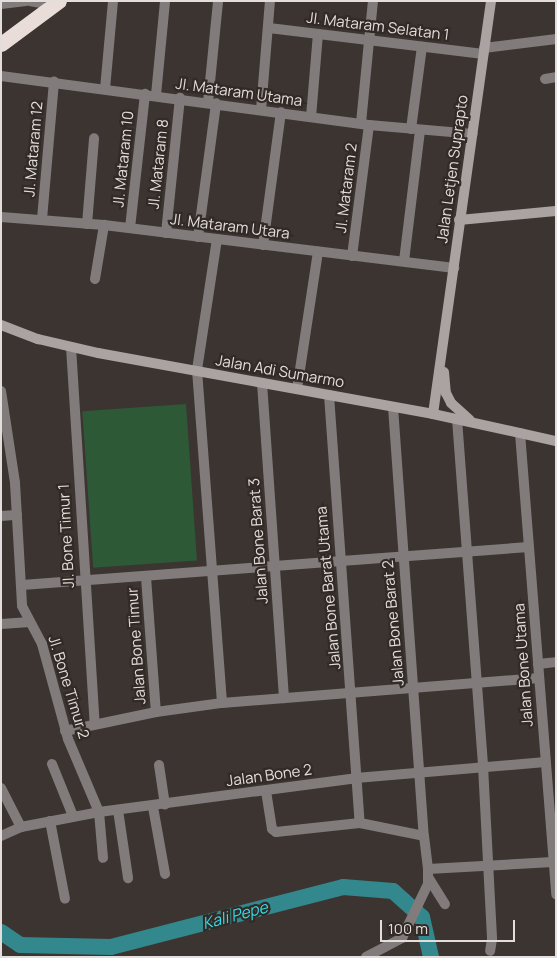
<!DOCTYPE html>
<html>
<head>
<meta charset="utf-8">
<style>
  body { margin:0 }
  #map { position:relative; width:557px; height:958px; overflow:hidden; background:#3c3430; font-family:Manrope,sans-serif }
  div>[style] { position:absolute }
  .green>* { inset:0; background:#2d5937; transform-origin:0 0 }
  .river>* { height:16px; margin:-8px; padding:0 8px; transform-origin:8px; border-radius:8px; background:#33888d }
  .street>* { height:10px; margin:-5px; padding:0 5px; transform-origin:5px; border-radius:5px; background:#817c7b }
  .secondary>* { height:10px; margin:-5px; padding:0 5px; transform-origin:5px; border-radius:5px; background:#aba3a2 }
  .highway>* { height:15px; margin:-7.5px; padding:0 7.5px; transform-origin:7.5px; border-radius:7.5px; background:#e9ddda }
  span { translate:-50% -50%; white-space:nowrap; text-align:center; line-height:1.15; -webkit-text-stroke:4.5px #322a26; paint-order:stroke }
  .street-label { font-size:15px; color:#e3dedb }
  .water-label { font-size:16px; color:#33dee7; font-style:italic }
  .frame { position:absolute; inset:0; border:2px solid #e3dedb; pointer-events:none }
  .scale { position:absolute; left:380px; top:920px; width:135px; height:22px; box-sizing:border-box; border:2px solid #e3dedb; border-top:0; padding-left:6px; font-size:15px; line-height:18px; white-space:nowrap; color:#e3dedb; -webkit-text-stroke:4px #322a26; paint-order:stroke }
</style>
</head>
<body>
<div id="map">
  <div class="green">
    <i style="left:186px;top:404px;width:157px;height:104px;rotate:86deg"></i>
  </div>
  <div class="river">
    <i style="left:1px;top:932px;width:23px;rotate:34deg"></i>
    <i style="left:20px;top:945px;width:91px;rotate:1.3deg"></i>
    <i style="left:111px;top:947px;width:240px;rotate:-14.5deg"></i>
    <i style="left:343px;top:887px;width:50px;rotate:4.6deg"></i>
    <i style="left:393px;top:891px;width:39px;rotate:42deg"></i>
    <i style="left:422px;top:917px;width:41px;rotate:77.3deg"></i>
  </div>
  <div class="street">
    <i style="left:30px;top:1px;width:10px;rotate:11deg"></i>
    <i style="left:1px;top:4px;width:25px;rotate:-7deg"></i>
    <i style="left:269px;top:28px;width:216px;rotate:6.9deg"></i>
    <i style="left:484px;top:48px;width:73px;rotate:-7.1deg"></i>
    <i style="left:1px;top:76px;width:371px;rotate:7.6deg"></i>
    <i style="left:369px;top:125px;width:104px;rotate:4.9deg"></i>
    <i style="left:545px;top:79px;width:11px;rotate:-10deg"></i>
    <i style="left:105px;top:89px;width:88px;rotate:-84.8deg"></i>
    <i style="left:156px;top:95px;width:94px;rotate:-84.5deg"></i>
    <i style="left:208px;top:102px;width:101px;rotate:-84.3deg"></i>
    <i style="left:261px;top:110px;width:109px;rotate:-85.3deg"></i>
    <i style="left:311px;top:117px;width:83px;rotate:-85.2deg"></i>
    <i style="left:361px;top:123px;width:123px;rotate:-84.4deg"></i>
    <i style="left:411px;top:129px;width:83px;rotate:-82.4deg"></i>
    <i style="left:1px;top:217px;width:103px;rotate:4.4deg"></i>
    <i style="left:104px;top:225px;width:353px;rotate:7deg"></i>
    <i style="left:42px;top:219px;width:138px;rotate:-85deg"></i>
    <i style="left:87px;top:224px;width:86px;rotate:-85.3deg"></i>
    <i style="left:130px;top:228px;width:135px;rotate:-83.6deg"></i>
    <i style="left:166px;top:233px;width:136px;rotate:-84.1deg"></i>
    <i style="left:198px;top:237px;width:135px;rotate:-82.3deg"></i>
    <i style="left:217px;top:239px;width:133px;rotate:98.7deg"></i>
    <i style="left:197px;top:370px;width:334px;rotate:85.7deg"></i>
    <i style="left:263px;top:245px;width:134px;rotate:-82.3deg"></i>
    <i style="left:352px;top:256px;width:132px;rotate:-82.6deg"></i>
    <i style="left:404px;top:261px;width:132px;rotate:-83deg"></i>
    <i style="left:95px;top:279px;width:55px;rotate:-80.5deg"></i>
    <i style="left:71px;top:347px;width:378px;rotate:86.4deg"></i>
    <i style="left:262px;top:383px;width:316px;rotate:86deg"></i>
    <i style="left:297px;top:389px;width:139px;rotate:-81.3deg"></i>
    <i style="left:1px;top:391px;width:93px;rotate:81.3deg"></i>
    <i style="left:15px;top:483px;width:123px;rotate:86.7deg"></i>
    <i style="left:22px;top:606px;width:43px;rotate:62.2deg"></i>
    <i style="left:42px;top:644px;width:98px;rotate:74.7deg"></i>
    <i style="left:68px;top:739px;width:79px;rotate:67deg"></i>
    <i style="left:99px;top:812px;width:46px;rotate:85deg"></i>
    <i style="left:329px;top:395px;width:429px;rotate:85.9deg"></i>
    <i style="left:360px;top:823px;width:65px;rotate:11.5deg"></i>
    <i style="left:424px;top:836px;width:33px;rotate:83deg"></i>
    <i style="left:428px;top:869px;width:125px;rotate:-3.2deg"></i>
    <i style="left:393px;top:407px;width:430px;rotate:85.9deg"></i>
    <i style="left:457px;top:419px;width:348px;rotate:85.7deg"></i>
    <i style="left:483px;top:766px;width:173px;rotate:87deg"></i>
    <i style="left:492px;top:939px;width:12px;rotate:99deg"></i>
    <i style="left:520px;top:433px;width:463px;rotate:85.5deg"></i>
    <i style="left:1px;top:516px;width:16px;rotate:-4deg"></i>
    <i style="left:146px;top:577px;width:135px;rotate:85.8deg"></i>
    <i style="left:22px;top:585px;width:508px;rotate:-4.29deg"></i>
    <i style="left:1px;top:624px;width:29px;rotate:-4deg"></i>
    <i style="left:538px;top:664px;width:18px;rotate:-6deg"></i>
    <i style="left:65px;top:731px;width:93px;rotate:-11.8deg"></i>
    <i style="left:156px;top:712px;width:67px;rotate:-7.8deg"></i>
    <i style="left:222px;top:703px;width:318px;rotate:-4.5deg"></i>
    <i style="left:52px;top:764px;width:56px;rotate:68deg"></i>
    <i style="left:159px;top:765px;width:40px;rotate:81.5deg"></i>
    <i style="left:1px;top:788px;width:44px;rotate:62.9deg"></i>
    <i style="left:266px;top:791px;width:38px;rotate:81deg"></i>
    <i style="left:272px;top:829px;width:5px;rotate:37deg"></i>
    <i style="left:276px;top:832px;width:84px;rotate:-6.1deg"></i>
    <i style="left:153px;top:807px;width:68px;rotate:79.8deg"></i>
    <i style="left:118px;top:810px;width:69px;rotate:81.6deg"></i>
    <i style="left:50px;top:821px;width:79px;rotate:79.1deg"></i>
    <i style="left:1px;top:836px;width:22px;rotate:-24deg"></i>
    <i style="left:21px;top:827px;width:79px;rotate:-10.9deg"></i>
    <i style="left:99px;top:812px;width:259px;rotate:-7.5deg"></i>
    <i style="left:356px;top:778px;width:190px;rotate:-4.8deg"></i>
    <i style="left:428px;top:877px;width:32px;rotate:58deg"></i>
    <i style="left:366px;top:957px;width:41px;rotate:-27.8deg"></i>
    <i style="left:402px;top:938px;width:60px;rotate:-64.3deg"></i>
    <i style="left:428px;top:884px;width:15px;rotate:-90deg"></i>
  </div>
  <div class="secondary">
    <i style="left:459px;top:220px;width:97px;rotate:-5.3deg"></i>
    <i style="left:1px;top:325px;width:40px;rotate:21deg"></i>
    <i style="left:38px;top:339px;width:62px;rotate:13.1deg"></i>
    <i style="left:98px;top:353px;width:341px;rotate:10.3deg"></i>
    <i style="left:433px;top:414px;width:126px;rotate:12.4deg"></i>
    <i style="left:444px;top:372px;width:21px;rotate:85deg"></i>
    <i style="left:446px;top:393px;width:11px;rotate:63deg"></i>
    <i style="left:451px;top:403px;width:25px;rotate:42deg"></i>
    <i style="left:433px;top:414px;width:417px;rotate:-82deg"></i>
  </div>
  <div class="highway">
    <i style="left:1px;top:44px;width:72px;rotate:-36.6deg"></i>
  </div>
  <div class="street-label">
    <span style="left:378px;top:26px;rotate:7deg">Jl. Mataram Selatan 1</span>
    <span style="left:239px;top:92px;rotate:8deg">Jl. Mataram Utama</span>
    <span style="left:33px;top:149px;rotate:-85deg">Jl. Mataram 12</span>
    <span style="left:123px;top:159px;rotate:-84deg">Jl. Mataram 10</span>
    <span style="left:158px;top:164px;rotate:-84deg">Jl. Mataram 8</span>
    <span style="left:452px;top:169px;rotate:-82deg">Jalan Letjen Suprapto</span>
    <span style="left:346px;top:188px;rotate:-83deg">Jl. Mataram 2</span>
    <span style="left:230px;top:226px;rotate:7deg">Jl. Mataram Utara</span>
    <span style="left:280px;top:371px;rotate:10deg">Jalan Adi Sumarmo</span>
    <span style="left:66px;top:536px;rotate:-93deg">Jl. Bone Timur 1</span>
    <span style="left:258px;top:541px;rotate:-94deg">Jalan Bone Barat 3</span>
    <span style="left:328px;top:588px;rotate:-95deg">Jalan Bone Barat Utama</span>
    <span style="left:393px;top:623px;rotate:-95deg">Jalan Bone Barat 2</span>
    <span style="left:136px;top:646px;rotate:-94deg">Jalan Bone Timur</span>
    <span style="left:523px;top:665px;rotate:-94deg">Jalan Bone Utama</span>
    <span style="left:69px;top:687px;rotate:73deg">Jl. Bone Timur 2</span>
    <span style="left:269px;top:775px;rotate:-8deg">Jalan Bone 2</span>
  </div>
  <div class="water-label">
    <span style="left:235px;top:915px;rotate:-15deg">Kali Pepe</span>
  </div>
  <div class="frame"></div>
  <div class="scale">100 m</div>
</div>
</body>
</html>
